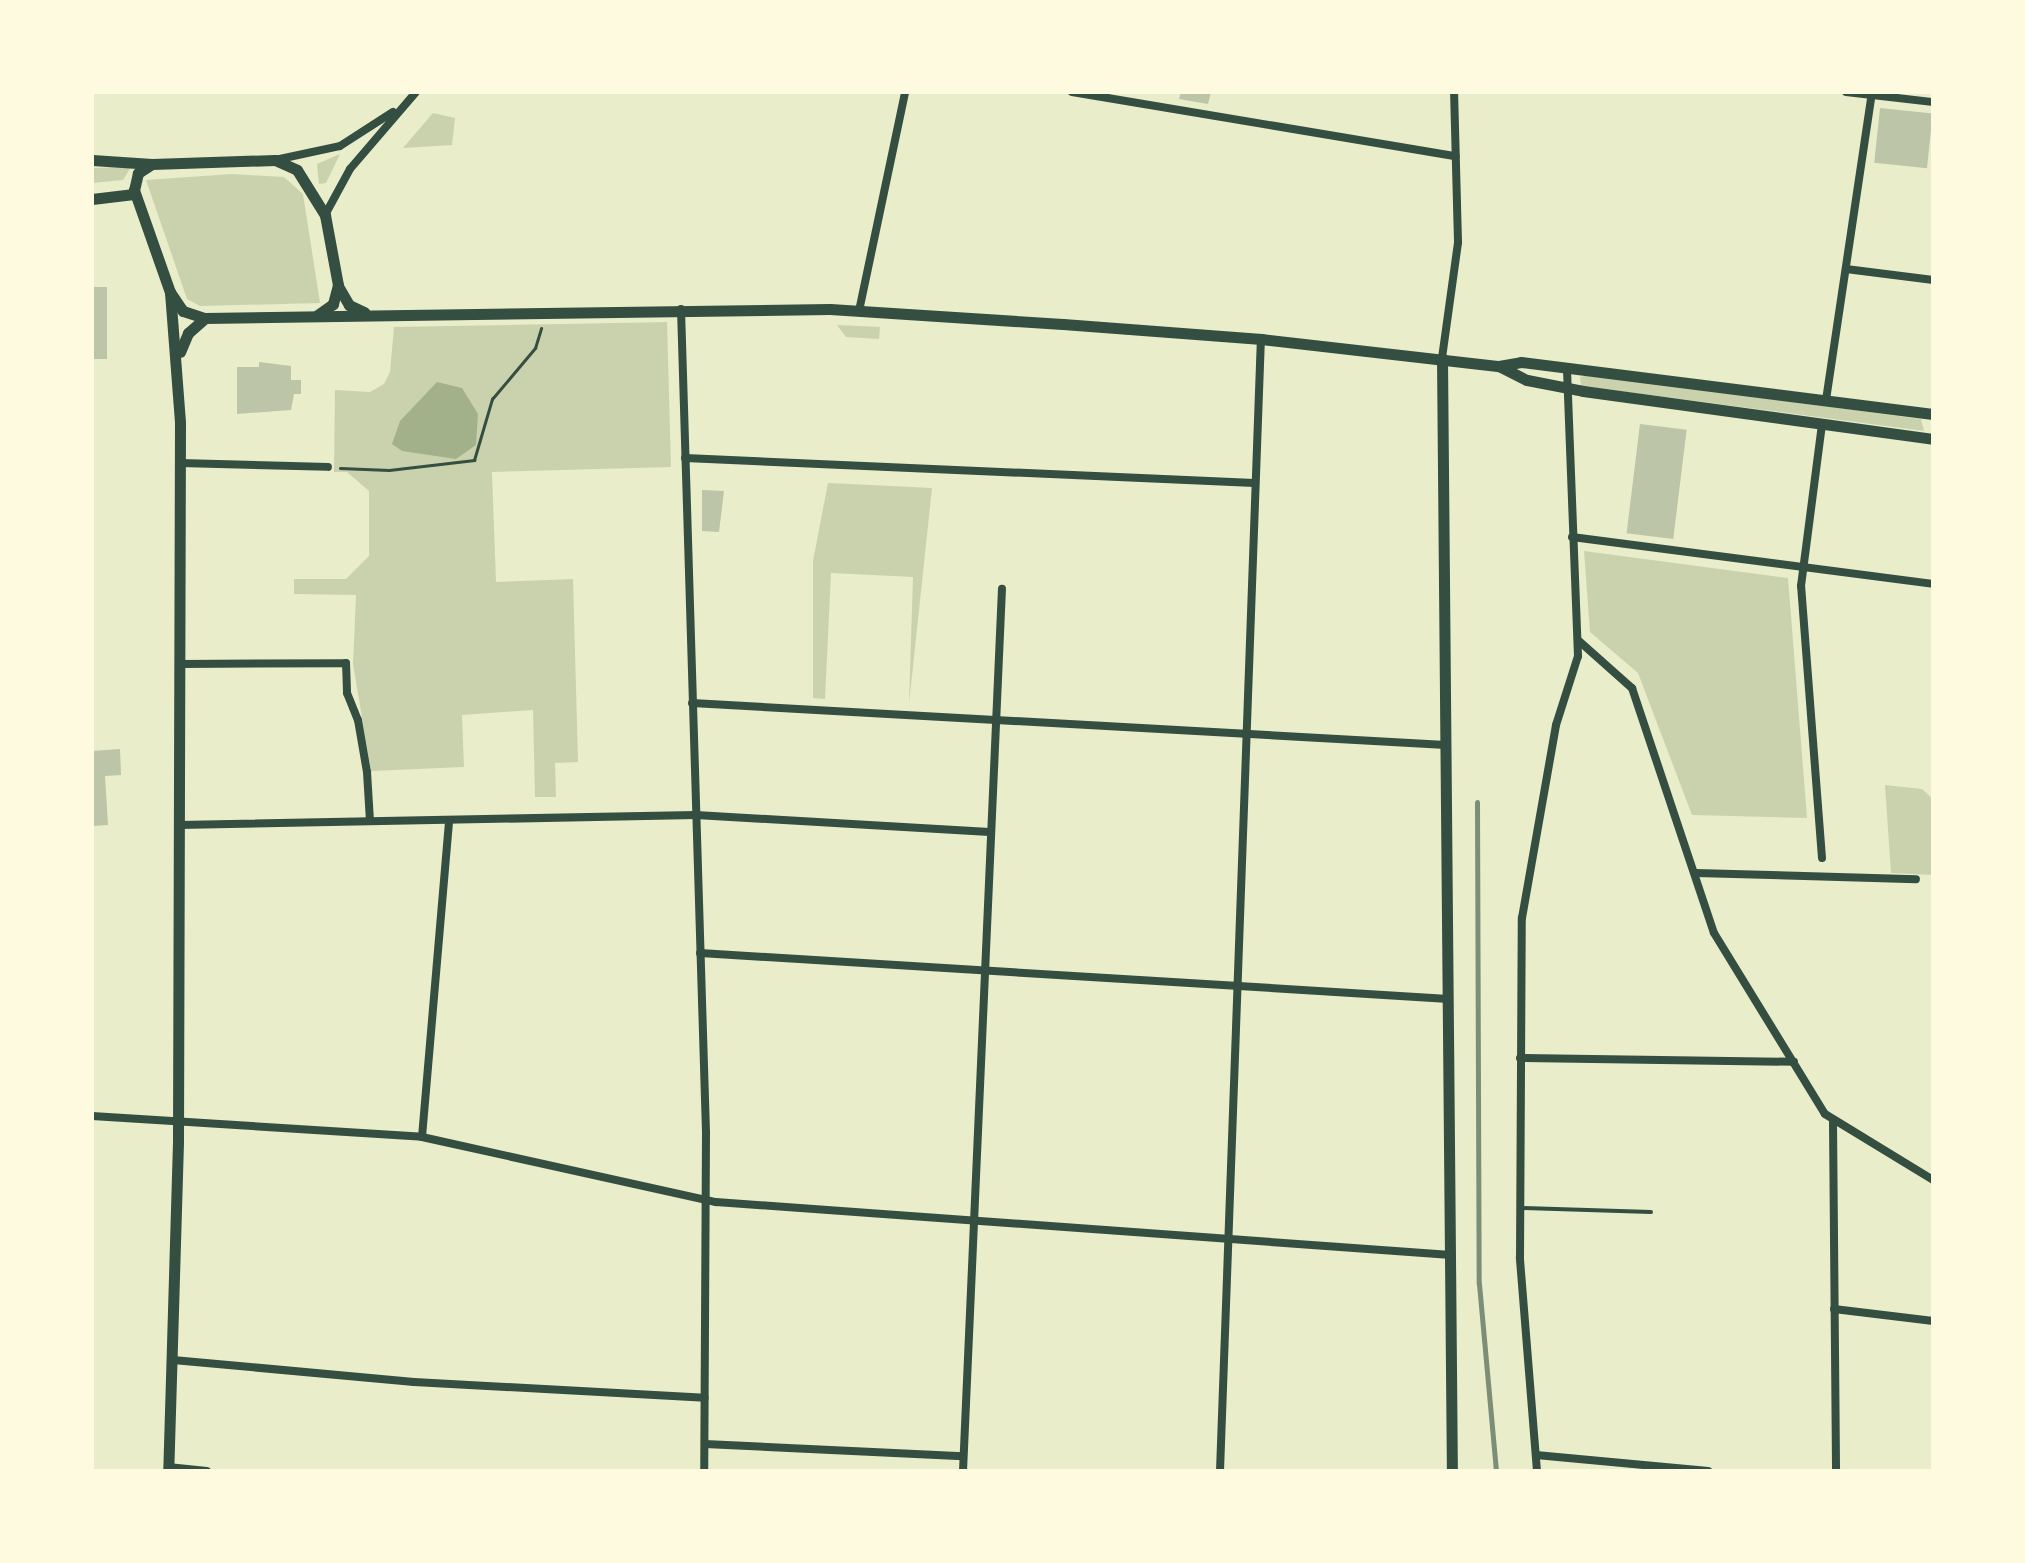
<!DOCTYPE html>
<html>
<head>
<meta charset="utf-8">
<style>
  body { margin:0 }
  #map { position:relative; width:2025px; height:1563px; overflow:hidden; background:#e9edc9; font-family:Mulish,sans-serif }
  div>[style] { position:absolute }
  .green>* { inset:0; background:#cad2ad }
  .water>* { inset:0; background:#a3b18a }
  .building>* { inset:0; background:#bcc5a7; transform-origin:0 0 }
  .path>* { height:3px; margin:-1.5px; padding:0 1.5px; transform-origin:1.5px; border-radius:1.5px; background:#344e41 }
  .service>* { height:4px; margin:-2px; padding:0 2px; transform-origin:2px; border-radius:2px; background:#344e41 }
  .minor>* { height:8px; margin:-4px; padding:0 4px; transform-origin:4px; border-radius:4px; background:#344e41 }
  .tertiary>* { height:11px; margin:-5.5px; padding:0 5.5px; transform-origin:5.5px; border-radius:5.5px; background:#344e41 }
  .rail>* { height:5px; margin:-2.5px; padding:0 2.5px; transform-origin:2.5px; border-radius:2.5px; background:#7c8e77 }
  span { translate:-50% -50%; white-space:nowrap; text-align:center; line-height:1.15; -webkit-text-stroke:6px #fefae0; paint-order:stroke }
  .frame { position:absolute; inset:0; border:94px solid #fefae0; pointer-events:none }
</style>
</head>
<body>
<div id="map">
  <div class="green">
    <i style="clip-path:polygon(433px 113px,455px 118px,452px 145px,403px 148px)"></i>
    <i style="clip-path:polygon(340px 154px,326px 183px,319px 184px,317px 164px)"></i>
    <i style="clip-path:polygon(131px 167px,123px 180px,92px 183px,92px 168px)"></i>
    <i style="clip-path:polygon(232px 174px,284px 177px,303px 194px,320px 303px,200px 306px,187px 299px,146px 180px)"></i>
    <i style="clip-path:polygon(667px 322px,671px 467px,492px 472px,496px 582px,573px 579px,578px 762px,555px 763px,556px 797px,535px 797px,533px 710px,462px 715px,464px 767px,371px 771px,353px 664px,356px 595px,294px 594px,294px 579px,346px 579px,369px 556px,369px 491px,347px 472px,334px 472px,335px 390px,370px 392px,384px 384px,390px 372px,394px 327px)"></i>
    <i style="clip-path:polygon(837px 325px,880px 327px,879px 339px,846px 337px)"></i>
    <i style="clip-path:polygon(1589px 375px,1921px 419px,1924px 431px,1581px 386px,1580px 377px)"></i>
    <i style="clip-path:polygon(828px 483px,932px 488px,909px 704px,913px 577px,831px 573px,825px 699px,813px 698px,813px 561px)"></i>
    <i style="clip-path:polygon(1584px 551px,1788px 578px,1807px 818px,1692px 815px,1638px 673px,1590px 632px)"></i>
    <i style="clip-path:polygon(1885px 785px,1922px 789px,1933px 799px,1933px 875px,1891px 873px)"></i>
  </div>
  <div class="water">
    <i style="clip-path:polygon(437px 382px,462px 388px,478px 414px,476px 445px,456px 459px,402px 451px,392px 444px,400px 421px)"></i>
  </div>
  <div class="building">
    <i style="clip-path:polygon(1181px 92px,1211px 92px,1208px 104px,1179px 99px)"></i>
    <i style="left:1880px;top:108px;width:53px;height:55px;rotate:6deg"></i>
    <i style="left:92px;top:287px;width:15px;height:72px"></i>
    <i style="clip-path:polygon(259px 362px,291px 366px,291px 380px,301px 380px,301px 394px,294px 394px,291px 410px,237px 414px,237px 367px,259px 367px)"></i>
    <i style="left:1640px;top:424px;width:47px;height:110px;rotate:7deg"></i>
    <i style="clip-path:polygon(702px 490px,724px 491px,719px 532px,702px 531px)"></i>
    <i style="clip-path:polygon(120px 749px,121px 775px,105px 776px,108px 825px,92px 826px,92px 751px)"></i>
  </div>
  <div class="path">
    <i style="left:340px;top:468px;width:49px;rotate:2.3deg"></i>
    <i style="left:389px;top:470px;width:86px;rotate:-6.7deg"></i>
    <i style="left:474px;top:460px;width:64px;rotate:-73.6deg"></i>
    <i style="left:492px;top:399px;width:67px;rotate:-49.9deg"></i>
    <i style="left:535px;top:348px;width:21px;rotate:-73deg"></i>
  </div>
  <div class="service">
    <i style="left:1521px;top:1208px;width:130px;rotate:1.8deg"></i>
  </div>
  <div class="minor">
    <i style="left:1072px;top:92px;width:389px;rotate:9.5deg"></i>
    <i style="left:1846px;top:92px;width:88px;rotate:6.6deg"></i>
    <i style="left:275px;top:160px;width:66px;rotate:-12.2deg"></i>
    <i style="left:340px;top:146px;width:63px;rotate:-32.7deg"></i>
    <i style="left:325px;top:215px;width:52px;rotate:-61.5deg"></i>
    <i style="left:350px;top:169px;width:101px;rotate:-49.4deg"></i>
    <i style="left:1846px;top:269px;width:88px;rotate:7.2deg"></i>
    <i style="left:681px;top:309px;width:824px;rotate:88.26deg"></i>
    <i style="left:706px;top:1133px;width:338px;rotate:90.3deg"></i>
    <i style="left:859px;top:311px;width:224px;rotate:-78.1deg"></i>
    <i style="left:1442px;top:358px;width:117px;rotate:-82.1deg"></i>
    <i style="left:1458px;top:242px;width:150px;rotate:-91.5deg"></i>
    <i style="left:1826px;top:400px;width:311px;rotate:-81.5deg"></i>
    <i style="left:685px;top:458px;width:570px;rotate:2.52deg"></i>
    <i style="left:180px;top:463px;width:148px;rotate:1.5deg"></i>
    <i style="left:1572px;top:537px;width:364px;rotate:7.4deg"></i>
    <i style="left:1579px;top:641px;width:71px;rotate:41.6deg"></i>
    <i style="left:1632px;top:688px;width:258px;rotate:71.5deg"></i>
    <i style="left:1714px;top:933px;width:212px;rotate:58.5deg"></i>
    <i style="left:1825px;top:1114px;width:127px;rotate:31.4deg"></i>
    <i style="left:179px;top:664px;width:167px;rotate:-0.3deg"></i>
    <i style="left:346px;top:663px;width:30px;rotate:88deg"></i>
    <i style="left:347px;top:693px;width:29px;rotate:68deg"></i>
    <i style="left:358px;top:720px;width:53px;rotate:80.2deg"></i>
    <i style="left:367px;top:772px;width:49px;rotate:86.5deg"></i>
    <i style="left:692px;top:703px;width:755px;rotate:3.19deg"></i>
    <i style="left:179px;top:825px;width:517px;rotate:-1.11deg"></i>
    <i style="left:696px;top:815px;width:294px;rotate:3.3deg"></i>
    <i style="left:1822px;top:858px;width:273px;rotate:-94.4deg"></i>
    <i style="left:1801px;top:586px;width:162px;rotate:-82.6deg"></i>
    <i style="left:1696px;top:873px;width:220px;rotate:1.6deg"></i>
    <i style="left:700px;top:953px;width:750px;rotate:3.51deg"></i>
    <i style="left:1520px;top:1058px;width:274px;rotate:0.8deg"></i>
    <i style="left:92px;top:1116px;width:331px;rotate:3.6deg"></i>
    <i style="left:422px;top:1137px;width:301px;rotate:12.5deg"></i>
    <i style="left:716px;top:1202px;width:737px;rotate:4.12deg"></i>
    <i style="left:1833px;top:1122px;width:349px;rotate:89.5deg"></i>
    <i style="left:422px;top:1137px;width:318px;rotate:-85.1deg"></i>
    <i style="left:1834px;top:1309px;width:100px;rotate:6.9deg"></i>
    <i style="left:173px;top:1360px;width:242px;rotate:5.2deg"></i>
    <i style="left:414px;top:1382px;width:291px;rotate:3.1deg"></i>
    <i style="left:705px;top:1444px;width:258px;rotate:2.7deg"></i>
    <i style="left:1536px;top:1455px;width:173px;rotate:5.3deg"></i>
    <i style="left:168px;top:1467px;width:39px;rotate:6deg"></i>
    <i style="left:963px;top:1471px;width:883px;rotate:-87.47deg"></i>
    <i style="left:1220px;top:1471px;width:1133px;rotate:-87.93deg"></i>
    <i style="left:1537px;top:1471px;width:214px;rotate:-94.6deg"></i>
    <i style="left:1520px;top:1258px;width:340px;rotate:-89.7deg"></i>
    <i style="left:1522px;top:918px;width:196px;rotate:-80deg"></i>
    <i style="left:1556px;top:725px;width:72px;rotate:-72.3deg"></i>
    <i style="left:1578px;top:656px;width:289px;rotate:-92.2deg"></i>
  </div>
  <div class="tertiary">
    <i style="left:92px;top:160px;width:60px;rotate:3.8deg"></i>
    <i style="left:152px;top:164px;width:123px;rotate:-1.9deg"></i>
    <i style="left:275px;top:160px;width:24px;rotate:24deg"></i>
    <i style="left:297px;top:170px;width:53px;rotate:58.1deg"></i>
    <i style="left:325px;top:215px;width:71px;rotate:79.5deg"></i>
    <i style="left:338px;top:285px;width:20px;rotate:105deg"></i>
    <i style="left:333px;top:304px;width:19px;rotate:145deg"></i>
    <i style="left:152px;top:164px;width:17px;rotate:147deg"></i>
    <i style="left:138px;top:173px;width:17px;rotate:103deg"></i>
    <i style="left:134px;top:190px;width:108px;rotate:70.6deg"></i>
    <i style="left:170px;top:292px;width:131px;rotate:85.6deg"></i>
    <i style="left:180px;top:423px;width:719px;rotate:90.16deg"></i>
    <i style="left:178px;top:1142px;width:329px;rotate:91.7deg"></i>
    <i style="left:92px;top:199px;width:42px;rotate:-6.8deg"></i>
    <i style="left:338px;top:286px;width:22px;rotate:60deg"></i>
    <i style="left:349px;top:305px;width:17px;rotate:25deg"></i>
    <i style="left:170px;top:292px;width:23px;rotate:56deg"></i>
    <i style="left:183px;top:311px;width:23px;rotate:18deg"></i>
    <i style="left:205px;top:318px;width:625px;rotate:-0.83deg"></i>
    <i style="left:830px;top:309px;width:233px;rotate:3.7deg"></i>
    <i style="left:1063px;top:324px;width:199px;rotate:4.3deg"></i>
    <i style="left:1261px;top:339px;width:240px;rotate:6.5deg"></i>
    <i style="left:1499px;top:366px;width:22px;rotate:-10deg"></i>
    <i style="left:1521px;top:362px;width:415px;rotate:7.2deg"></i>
    <i style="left:180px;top:352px;width:21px;rotate:-67deg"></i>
    <i style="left:188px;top:333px;width:23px;rotate:-41deg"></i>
    <i style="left:1442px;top:358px;width:1113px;rotate:89.49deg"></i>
    <i style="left:1499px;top:366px;width:31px;rotate:27deg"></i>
    <i style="left:1527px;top:380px;width:57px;rotate:11.1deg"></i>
    <i style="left:1583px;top:391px;width:353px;rotate:7.8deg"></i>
  </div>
  <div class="rail">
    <i style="left:1477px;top:802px;width:482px;rotate:89.8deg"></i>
    <i style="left:1479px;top:1284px;width:188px;rotate:84.8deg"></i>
  </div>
  <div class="frame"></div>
</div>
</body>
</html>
